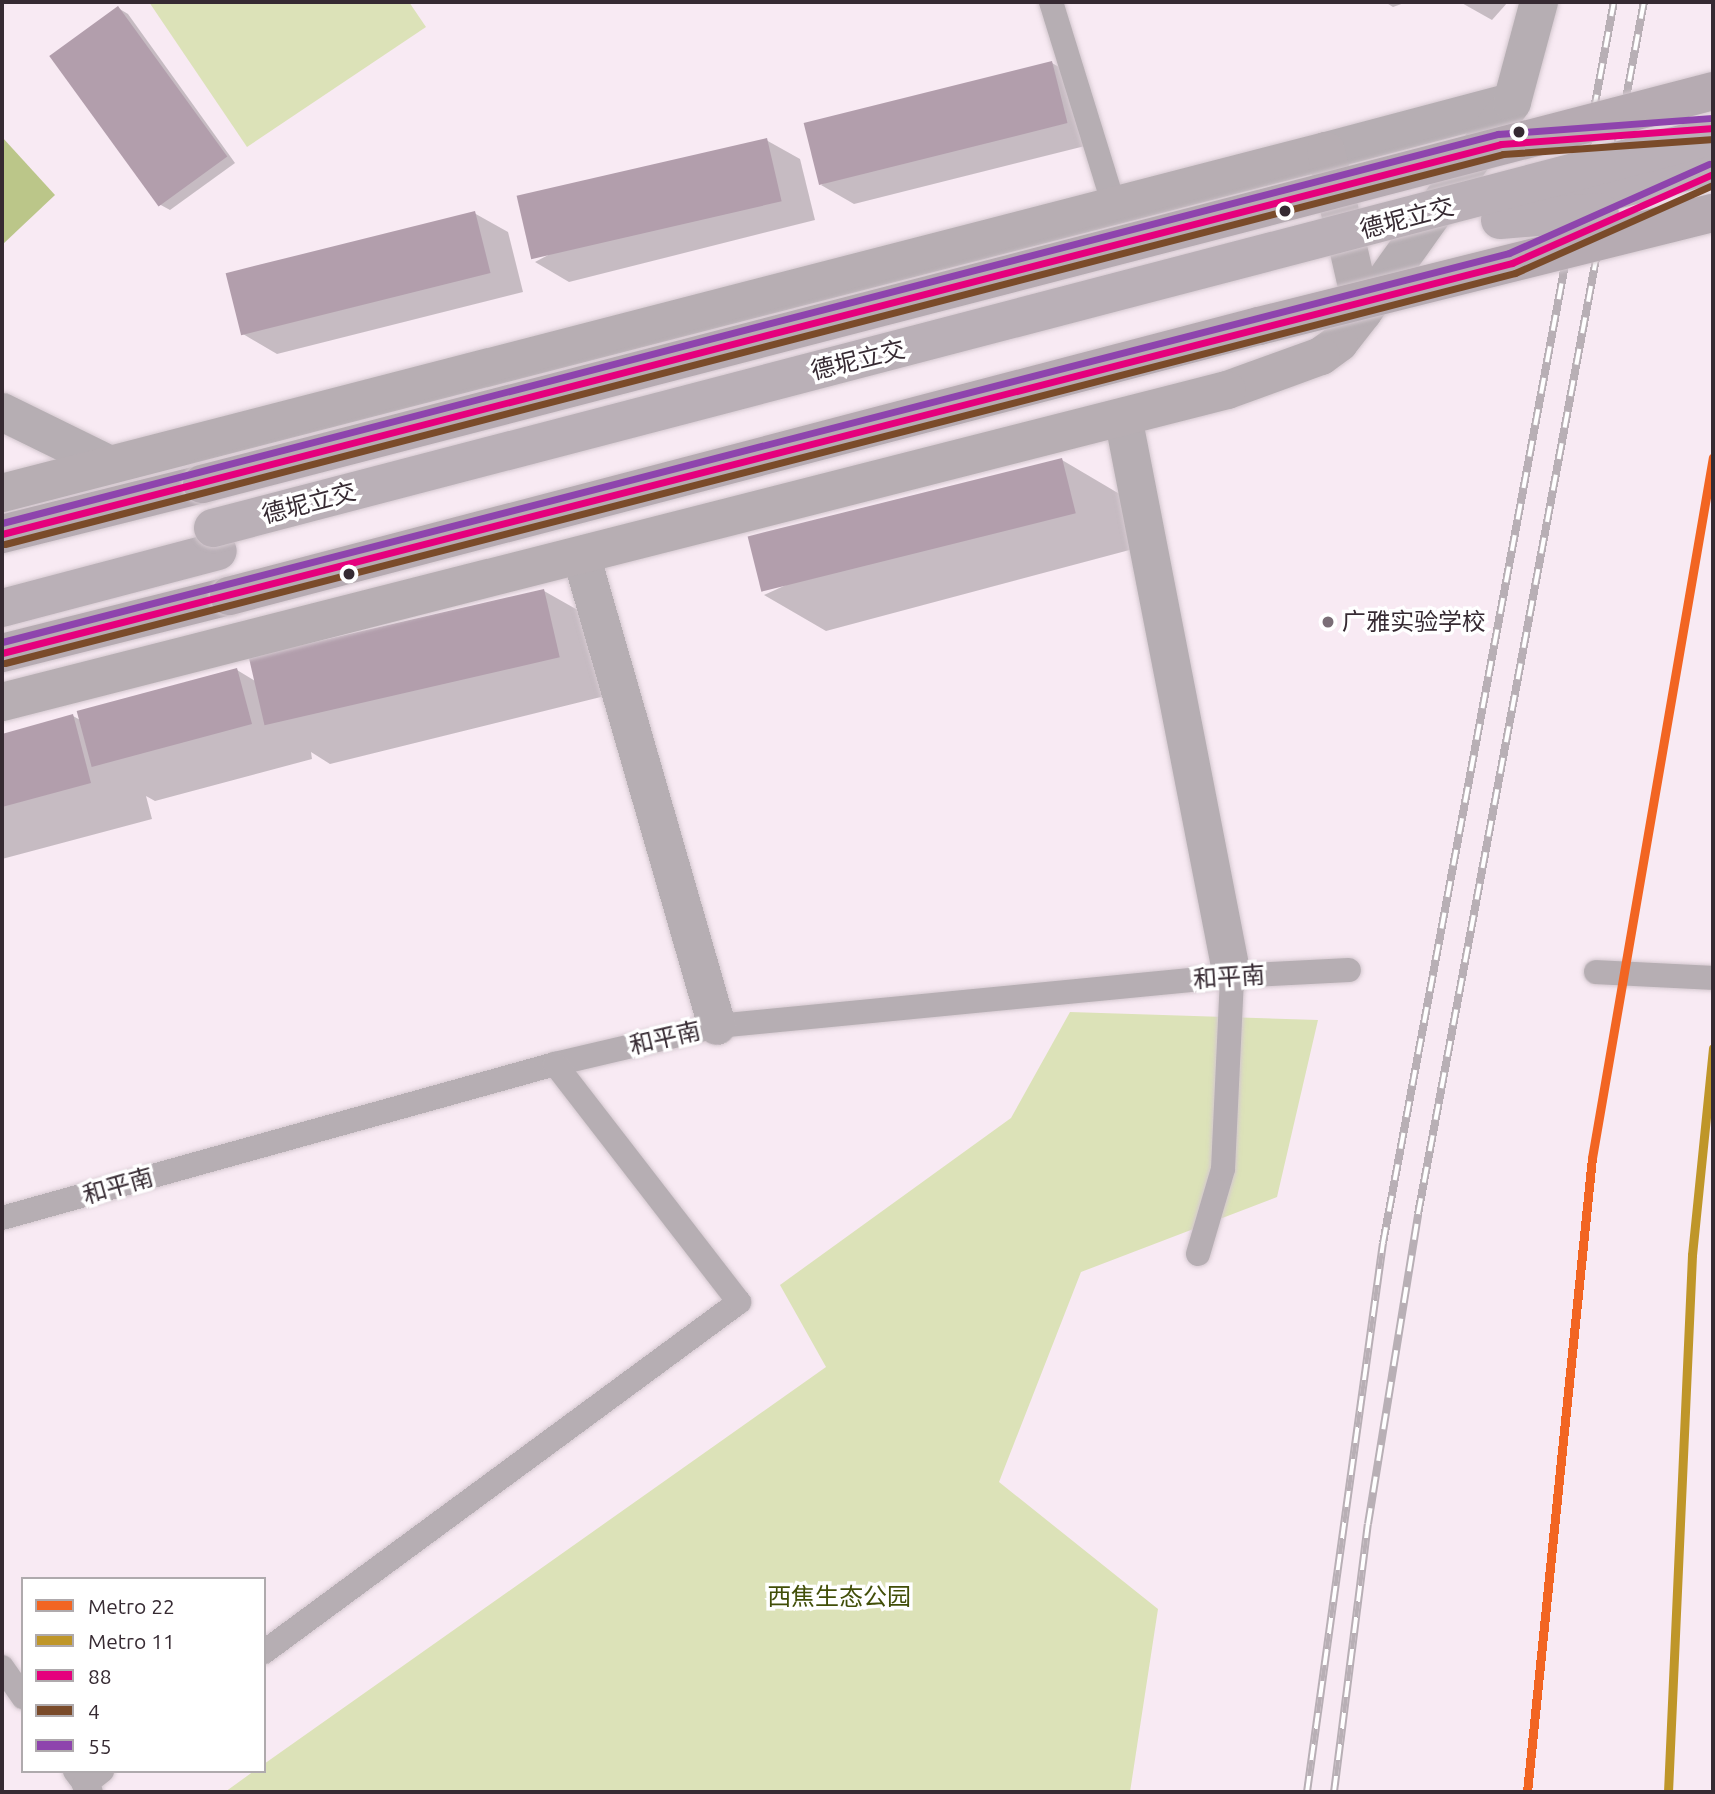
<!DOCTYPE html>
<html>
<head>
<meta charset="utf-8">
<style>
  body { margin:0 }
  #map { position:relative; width:1715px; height:1794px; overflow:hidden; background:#f8eaf3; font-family:Ubuntu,"Noto Sans SC",sans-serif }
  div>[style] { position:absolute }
  .green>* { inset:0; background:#dce2b8 }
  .water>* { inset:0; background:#bbc689 }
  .shadow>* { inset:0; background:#0003 }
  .building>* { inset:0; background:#b29eac; transform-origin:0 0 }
  .roads { filter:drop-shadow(0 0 2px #d4c8cf) drop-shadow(0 0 2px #d4c8cf) }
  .lane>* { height:24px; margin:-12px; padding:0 12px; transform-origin:12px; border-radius:12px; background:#b6aeb3 }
  .street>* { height:38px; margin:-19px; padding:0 19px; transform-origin:19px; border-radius:19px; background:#b6aeb3 }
  .secondary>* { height:38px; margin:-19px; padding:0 19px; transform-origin:19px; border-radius:19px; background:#b7aeb3 }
  .primary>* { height:38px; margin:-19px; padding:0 19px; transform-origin:19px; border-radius:19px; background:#bab0b7 }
  .highway>* { height:38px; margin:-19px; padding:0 19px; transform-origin:19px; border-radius:19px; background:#b6abb2 }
  .rail>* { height:8px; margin-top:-4px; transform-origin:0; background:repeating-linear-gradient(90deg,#fff 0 16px,#b8afb5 0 32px); box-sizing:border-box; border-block:2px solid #b8afb5 }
  .bridges { filter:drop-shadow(0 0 2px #d4c8cf) drop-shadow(0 0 2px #d4c8cf) }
  .primary-bridge>* { height:38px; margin:-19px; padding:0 19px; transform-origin:19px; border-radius:19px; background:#bab0b7 }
  .highway-bridge>* { height:38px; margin:-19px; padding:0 19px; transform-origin:19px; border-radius:19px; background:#b6abb2 }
  .bus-1>* { height:7px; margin:-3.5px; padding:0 3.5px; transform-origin:3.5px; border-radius:3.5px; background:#e5007d }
  .bus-2>* { height:7px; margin:-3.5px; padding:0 3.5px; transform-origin:3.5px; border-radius:3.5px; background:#7a4b2a }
  .bus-3>* { height:7px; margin:-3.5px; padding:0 3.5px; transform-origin:3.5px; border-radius:3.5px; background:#8e44ad }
  .metro-1>* { height:9px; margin:-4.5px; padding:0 4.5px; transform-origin:4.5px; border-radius:4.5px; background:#f26522 }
  .metro-2>* { height:9px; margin:-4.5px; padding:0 4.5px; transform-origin:4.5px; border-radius:4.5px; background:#bf9629 }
  .dots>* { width:19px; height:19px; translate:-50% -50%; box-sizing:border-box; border:4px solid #fff; border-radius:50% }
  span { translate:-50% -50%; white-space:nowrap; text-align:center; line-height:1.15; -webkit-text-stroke:7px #fff; paint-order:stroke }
  .street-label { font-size:24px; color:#362a32 }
  .poi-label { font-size:24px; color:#362a32 }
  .left { translate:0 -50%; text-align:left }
  .park-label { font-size:24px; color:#414e08 }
  .frame { position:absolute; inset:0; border:4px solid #362a32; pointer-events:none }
  .legend { position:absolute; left:21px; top:1577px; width:245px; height:196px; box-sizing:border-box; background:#fff; border:2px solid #afaaad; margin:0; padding:9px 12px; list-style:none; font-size:21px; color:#362a32 }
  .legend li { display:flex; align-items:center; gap:14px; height:35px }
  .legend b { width:35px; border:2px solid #afaaad }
</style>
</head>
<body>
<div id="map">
  <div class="green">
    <i style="clip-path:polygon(149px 2px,409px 2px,426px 27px,247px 147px)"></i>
    <i style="clip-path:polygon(1070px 1012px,1318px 1020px,1277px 1197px,1081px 1272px,999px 1482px,1158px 1609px,1130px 1792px,225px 1792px,254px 1771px,264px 1771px,264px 1764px,826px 1367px,780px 1285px,1011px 1118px)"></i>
  </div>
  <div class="water">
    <i style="clip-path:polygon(2px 137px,55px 195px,2px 245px)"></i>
  </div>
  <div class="shadow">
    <i style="clip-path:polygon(1385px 2px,1407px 2px,1393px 7px)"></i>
    <i style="clip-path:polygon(1460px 2px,1508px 2px,1492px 20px)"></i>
    <i style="clip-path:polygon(118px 8px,128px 14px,235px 163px,170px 210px,159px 204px)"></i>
    <i style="clip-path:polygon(1052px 63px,1085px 82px,1101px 142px,854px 204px,821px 185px)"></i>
    <i style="clip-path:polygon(766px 140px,800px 159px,815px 220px,569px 282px,535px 262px)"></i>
    <i style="clip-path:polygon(474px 213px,508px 232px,523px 292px,277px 354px,243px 334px)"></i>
    <i style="clip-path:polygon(1062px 460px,1123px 496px,1137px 548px,826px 631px,764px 595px)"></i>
    <i style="clip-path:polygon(544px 591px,606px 626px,621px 692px,330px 764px,311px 752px,312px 759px,155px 801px,146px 796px,152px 819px,2px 859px,2px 735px,73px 716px,82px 721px,237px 670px,257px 682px)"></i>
  </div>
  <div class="building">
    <i style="left:118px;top:6px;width:186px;height:85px;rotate:54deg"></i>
    <i style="left:1052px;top:61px;width:64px;height:256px;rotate:76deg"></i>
    <i style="left:767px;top:138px;width:65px;height:257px;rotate:77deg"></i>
    <i style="left:475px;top:211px;width:64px;height:257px;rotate:76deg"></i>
    <i style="left:1062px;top:458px;width:57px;height:324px;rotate:76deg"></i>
    <i style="left:544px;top:589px;width:70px;height:303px;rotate:77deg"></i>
    <i style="left:237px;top:668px;width:58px;height:166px;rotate:75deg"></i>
    <i style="clip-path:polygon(73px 714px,91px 783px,2px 807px,2px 734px)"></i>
  </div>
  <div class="roads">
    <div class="lane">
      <i style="left:1051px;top:2px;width:213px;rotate:72.8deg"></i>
      <i style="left:1596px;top:972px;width:117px;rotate:2.9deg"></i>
      <i style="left:2px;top:1218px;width:574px;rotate:-15.56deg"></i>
      <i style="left:555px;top:1064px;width:166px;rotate:-13.2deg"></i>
      <i style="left:717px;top:1026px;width:517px;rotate:-5.55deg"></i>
      <i style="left:1232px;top:976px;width:117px;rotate:-2.9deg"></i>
      <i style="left:1198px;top:1254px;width:89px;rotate:-73.6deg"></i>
      <i style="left:1223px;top:1169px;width:193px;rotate:-87.3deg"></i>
      <i style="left:264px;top:1652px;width:590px;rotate:-36.38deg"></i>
      <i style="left:739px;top:1302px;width:301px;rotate:-127.7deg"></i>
      <i style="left:2px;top:1667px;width:37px;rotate:55deg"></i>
      <i style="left:75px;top:1771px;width:26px;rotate:53deg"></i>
      <i style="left:84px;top:1785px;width:23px;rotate:-38deg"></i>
    </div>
    <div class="street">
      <i style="left:1326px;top:151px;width:192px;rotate:-14.8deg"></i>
      <i style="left:1363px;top:312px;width:257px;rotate:-54.6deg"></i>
      <i style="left:1512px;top:102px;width:104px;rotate:-74.9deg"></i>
      <i style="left:2px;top:412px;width:118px;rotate:26.1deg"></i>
      <i style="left:1118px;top:420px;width:10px;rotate:45deg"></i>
      <i style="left:1125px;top:427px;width:559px;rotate:78.97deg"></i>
      <i style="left:581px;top:555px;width:490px;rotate:73.9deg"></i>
    </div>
    <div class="secondary">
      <i style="left:2px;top:493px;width:1367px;rotate:-14.48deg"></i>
      <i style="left:1326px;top:151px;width:165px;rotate:77.1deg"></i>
      <i style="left:1363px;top:312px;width:39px;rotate:128deg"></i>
      <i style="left:1339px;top:343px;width:22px;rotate:144deg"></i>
      <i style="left:1321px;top:356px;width:100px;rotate:160.1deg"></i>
      <i style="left:1227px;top:390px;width:1264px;rotate:165.71deg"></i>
    </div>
    <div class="primary">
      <i style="left:2px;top:608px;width:223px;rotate:-14.8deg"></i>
    </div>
    <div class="highway">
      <i style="left:2px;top:534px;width:206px;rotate:-14deg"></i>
      <i style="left:2px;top:653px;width:234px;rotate:-14.1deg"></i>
    </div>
  </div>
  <div class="rail">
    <i style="left:1307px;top:1792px;width:554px;rotate:-82.12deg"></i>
    <i style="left:1383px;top:1243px;width:1262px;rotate:-79.46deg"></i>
    <i style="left:1334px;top:1792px;width:270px;rotate:-82.8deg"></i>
    <i style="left:1368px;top:1524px;width:314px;rotate:-80.8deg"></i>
    <i style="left:1418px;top:1214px;width:1233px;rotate:-79.44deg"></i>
  </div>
  <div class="bridges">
    <div class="primary-bridge">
      <i style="left:1572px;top:201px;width:146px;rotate:-14.3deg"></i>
      <i style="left:1500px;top:220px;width:100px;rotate:-4.6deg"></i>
      <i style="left:213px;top:528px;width:1550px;rotate:-14.65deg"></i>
    </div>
    <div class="highway-bridge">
      <i style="left:202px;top:484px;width:1561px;rotate:-14.58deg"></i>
      <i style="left:229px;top:596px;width:1065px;rotate:-14.69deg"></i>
      <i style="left:1259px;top:326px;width:468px;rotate:-14deg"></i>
    </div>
  </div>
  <div class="bus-1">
    <i style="left:2px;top:534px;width:1549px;rotate:-14.58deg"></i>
    <i style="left:1501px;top:144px;width:213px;rotate:-4.3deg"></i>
    <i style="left:2px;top:653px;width:1560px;rotate:-14.48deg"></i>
    <i style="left:1512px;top:263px;width:220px;rotate:-23.9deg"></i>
  </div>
  <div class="bus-2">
    <i style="left:5px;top:544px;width:1548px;rotate:-14.59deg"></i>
    <i style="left:1503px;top:154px;width:211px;rotate:-4.1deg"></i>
    <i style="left:5px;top:663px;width:1560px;rotate:-14.48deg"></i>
    <i style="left:1515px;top:273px;width:217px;rotate:-24deg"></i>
  </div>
  <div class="bus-3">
    <i style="left:2px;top:523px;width:1546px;rotate:-14.58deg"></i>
    <i style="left:1498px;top:134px;width:215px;rotate:-4.3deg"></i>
    <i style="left:2px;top:642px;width:1556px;rotate:-14.47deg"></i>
    <i style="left:1509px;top:253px;width:219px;rotate:-24deg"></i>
  </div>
  <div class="metro-1">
    <i style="left:1527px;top:1792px;width:637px;rotate:-84.15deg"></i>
    <i style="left:1592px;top:1158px;width:711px;rotate:-80.21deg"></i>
  </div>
  <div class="metro-2">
    <i style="left:1668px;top:1792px;width:538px;rotate:-87.44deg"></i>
    <i style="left:1692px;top:1255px;width:208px;rotate:-84.2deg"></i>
  </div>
  <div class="dots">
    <i style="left:1519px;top:132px;background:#362a32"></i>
    <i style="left:1285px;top:211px;background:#362a32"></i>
    <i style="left:349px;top:574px;background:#362a32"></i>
    <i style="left:1328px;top:622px;background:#7a6d76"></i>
  </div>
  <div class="street-label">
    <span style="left:1407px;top:218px;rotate:-15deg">德坭立交</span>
    <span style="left:858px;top:360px;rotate:-14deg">德坭立交</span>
    <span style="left:309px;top:503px;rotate:-15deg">德坭立交</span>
    <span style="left:1229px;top:977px;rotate:-4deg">和平南</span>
    <span style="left:665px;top:1038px;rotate:-13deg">和平南</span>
    <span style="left:118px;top:1186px;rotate:-16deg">和平南</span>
  </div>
  <div class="poi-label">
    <span class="left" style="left:1342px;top:622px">广雅实验学校</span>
  </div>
  <div class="park-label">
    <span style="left:839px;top:1597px">西焦生态公园</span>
  </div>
  <div class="frame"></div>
  <ul class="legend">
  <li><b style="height:9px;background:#f26522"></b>Metro 22</li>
  <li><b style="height:9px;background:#bf9629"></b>Metro 11</li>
  <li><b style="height:9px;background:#e5007d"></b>88</li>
  <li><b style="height:9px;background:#7a4b2a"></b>4</li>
  <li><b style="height:9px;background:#8e44ad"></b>55</li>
  </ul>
</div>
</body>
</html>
